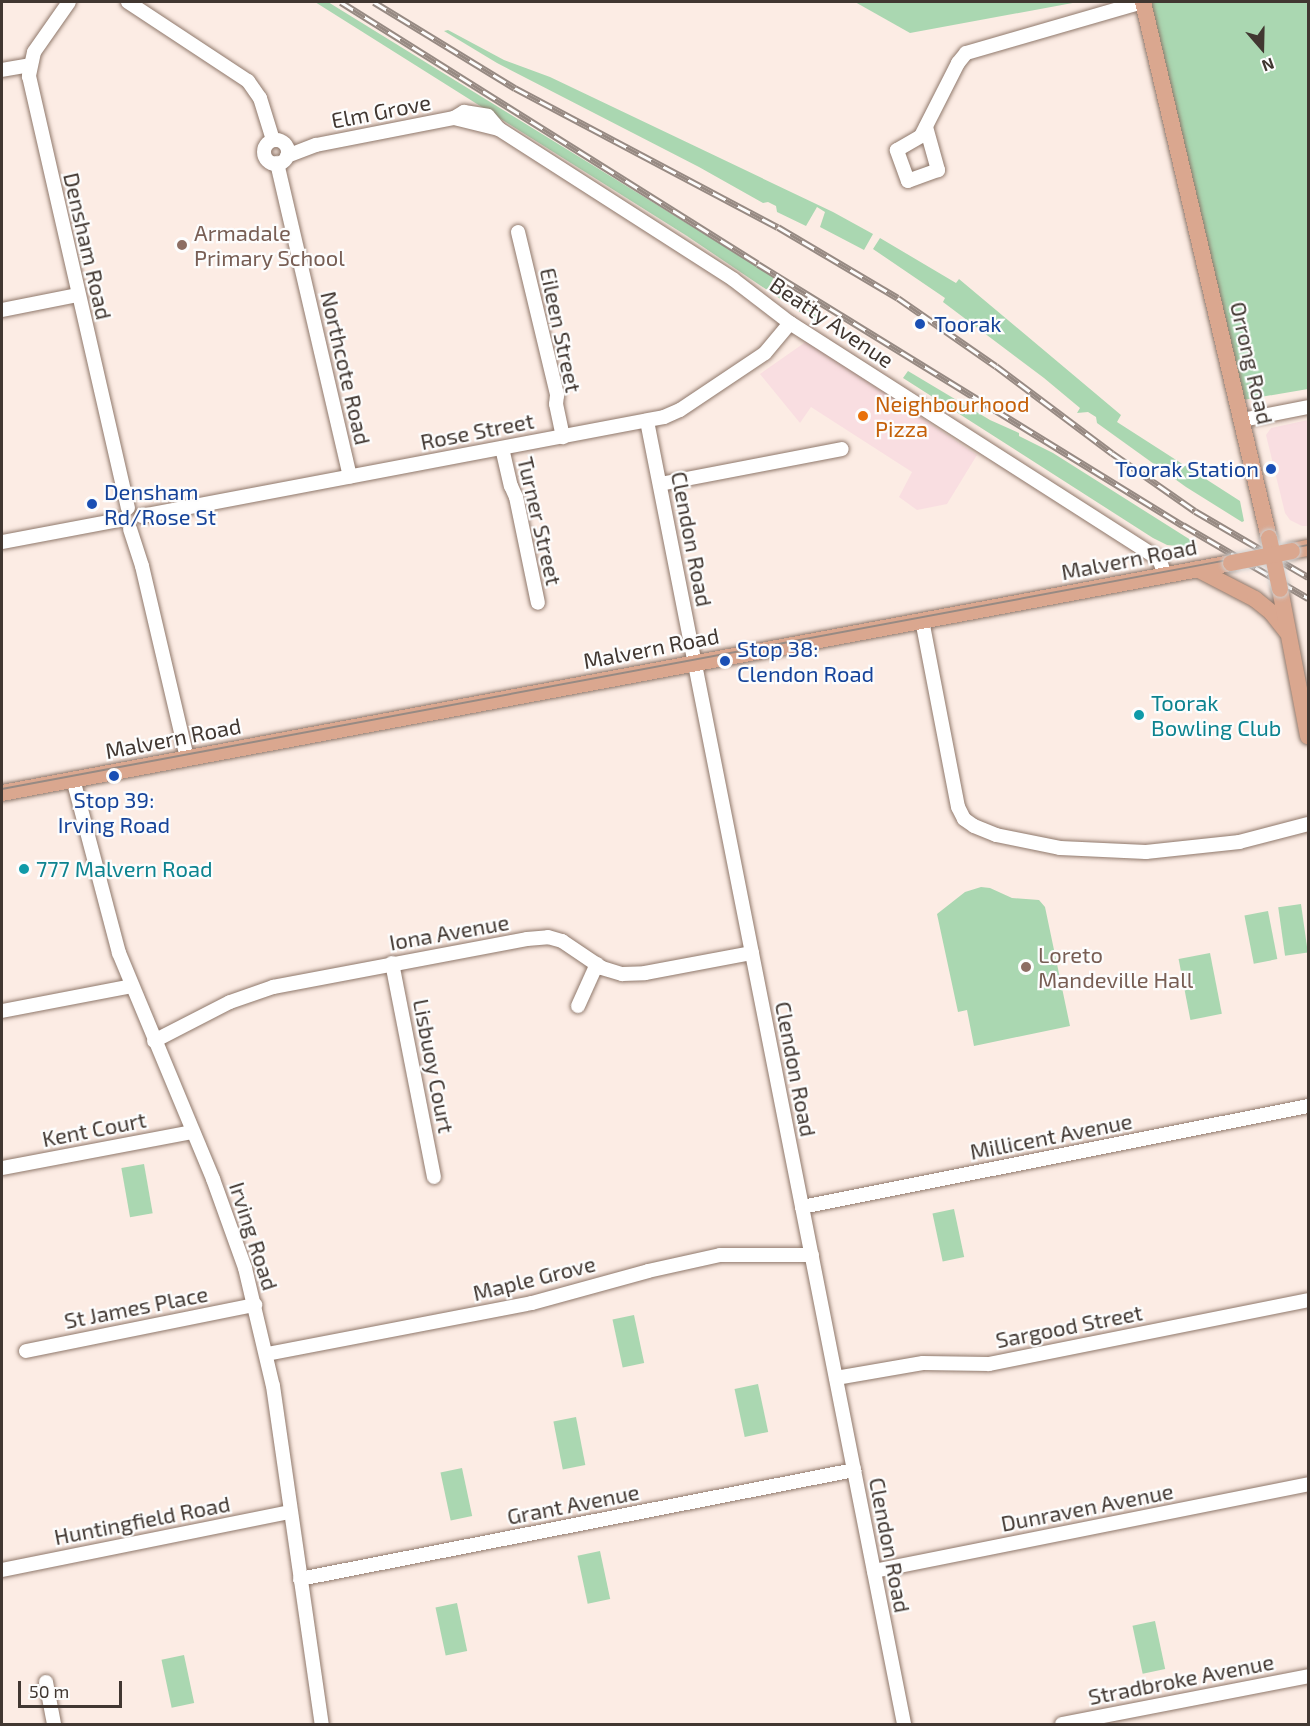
<!DOCTYPE html>
<html>
<head>
<meta charset="utf-8">
<style>
  body { margin:0 }
  #map { position:relative; width:1310px; height:1726px; overflow:hidden; background:#fcece4; font-family:"Exo 2",sans-serif }
  div>[style] { position:absolute }
  .commercial>* { inset:0; background:#f9dee1 }
  .green>* { inset:0; background:#aad7b1; transform-origin:0 0 }
  .roads { filter:drop-shadow(0 0 2px #8f786b) drop-shadow(0 0 2px #8f786b) }
  .minor>* { height:14px; margin:-7px; padding:0 7px; transform-origin:7px; border-radius:7px; background:#fff }
  .minor>.ring { margin:-7px; padding:0; box-sizing:content-box; background:none; border:14px solid #fff; border-radius:50% }
  .major>* { height:16px; margin:-8px; padding:0 8px; transform-origin:8px; border-radius:8px; background:#daa78f }
  .tram>* { height:1.5px; margin:-0.75px; padding:0 0.75px; transform-origin:0.75px; border-radius:0.75px; background:#978a83 }
  .rail>* { height:7px; margin-top:-3.5px; transform-origin:0; background:repeating-linear-gradient(90deg,#fdfdfd 0 14px,#978a83 0 28px); box-sizing:border-box; border-block:2px solid #978a83 }
  .bridges { filter:drop-shadow(0 0 2px #d1cfce) drop-shadow(0 0 2px #d1cfce) }
  .major-bridge>* { height:16px; margin:-8px; padding:0 8px; transform-origin:8px; border-radius:8px; background:#daa78f }
  .dots>* { width:16px; height:16px; translate:-50% -50%; box-sizing:border-box; border:3px solid #fdfdfd; border-radius:50% }
  span { translate:-50% -50%; white-space:nowrap; text-align:center; line-height:1.15; -webkit-text-stroke:4.5px #fdfdfd; paint-order:stroke }
  .street-label { font-size:22px; color:#413731 }
  .education-label { font-size:22px; color:#785e54 }
  .left { translate:0 -50%; text-align:left }
  .transit-label { font-size:22px; color:#164399 }
  .right { translate:-100% -50%; text-align:right }
  .food-label { font-size:22px; color:#c56008 }
  .culture-label { font-size:22px; color:#0d838f }
  .frame { position:absolute; inset:0; border:3px solid #413731; pointer-events:none }
  .north { position:absolute; left:1232px; top:18px; width:60px; height:60px; -webkit-text-stroke:4px #fdfdfd; paint-order:stroke; rotate:160deg; font-size:16px; font-weight:700; line-height:24px; text-align:center; color:#413731 }
  .north::after { content:''; display:block; margin:auto; width:21px; height:27px; background:#413731; clip-path:polygon(50% 0,100% 100%,50% 72%,0 100%) }
  .scale { position:absolute; left:18px; top:1681px; width:104px; height:27px; box-sizing:border-box; border:3px solid #413731; border-top:0; padding-left:8px; font-size:18px; line-height:21px; white-space:nowrap; color:#413731; -webkit-text-stroke:4px #fdfdfd; paint-order:stroke }
</style>
</head>
<body>
<div id="map">
  <div class="commercial">
    <i style="clip-path:polygon(807px 341px,977px 455px,947px 504px,917px 510px,899px 497px,912px 472px,811px 407px,800px 423px,760px 374px)"></i>
    <i style="clip-path:polygon(1308px 420px,1308px 526px,1302px 526px,1290px 520px,1285px 513px,1266px 435px,1271px 428px)"></i>
  </div>
  <div class="green">
    <i style="clip-path:polygon(315px 2px,328px 2px,774px 277px,770px 285px,819px 317px,816px 323px,687px 236px)"></i>
    <i style="clip-path:polygon(855px 2px,1078px 2px,910px 33px)"></i>
    <i style="clip-path:polygon(1143px 2px,1308px 2px,1308px 389px,1243px 400px)"></i>
    <i style="clip-path:polygon(448px 30px,504px 60px,550px 77px,833px 212px,873px 234px,864px 250px,820px 227px,825px 212px,817px 207px,806px 226px,777px 212px,776px 206px,768px 202px,763px 203px,699px 167px,497px 63px,444px 31px)"></i>
    <i style="clip-path:polygon(880px 238px,956px 283px,959px 279px,1121px 415px,1117px 422px,1240px 501px,1244px 521px,1242px 522px,1186px 487px,1097px 423px,1096px 417px,1088px 412px,1077px 413px,1080px 408px,1044px 378px,943px 302px,945px 298px,873px 249px)"></i>
    <i style="clip-path:polygon(908px 371px,990px 420px,1019px 433px,1019px 436px,1053px 453px,1197px 544px,1185px 547px,1167px 545px,1153px 538px,903px 378px)"></i>
    <i style="clip-path:polygon(981px 887px,990px 888px,1012px 898px,1039px 900px,1045px 907px,1070px 1026px,974px 1046px,967px 1010px,958px 1012px,937px 914px,965px 892px)"></i>
    <i style="left:1301px;top:904px;width:49px;height:23px;rotate:82deg"></i>
    <i style="left:1268px;top:911px;width:49px;height:24px;rotate:79deg"></i>
    <i style="left:1210px;top:953px;width:62px;height:32px;rotate:79deg"></i>
    <i style="left:144px;top:1164px;width:50px;height:23px;rotate:80deg"></i>
    <i style="left:954px;top:1209px;width:49px;height:22px;rotate:78deg"></i>
    <i style="left:634px;top:1315px;width:49px;height:22px;rotate:78deg"></i>
    <i style="left:758px;top:1384px;width:49px;height:24px;rotate:78deg"></i>
    <i style="left:576px;top:1417px;width:49px;height:23px;rotate:79deg"></i>
    <i style="left:462px;top:1468px;width:49px;height:22px;rotate:78deg"></i>
    <i style="left:600px;top:1551px;width:49px;height:23px;rotate:78deg"></i>
    <i style="left:457px;top:1603px;width:49px;height:22px;rotate:78deg"></i>
    <i style="left:1155px;top:1621px;width:49px;height:23px;rotate:78deg"></i>
    <i style="left:184px;top:1655px;width:49px;height:23px;rotate:78deg"></i>
  </div>
  <div class="roads">
    <div class="minor">
      <i style="left:69px;top:2px;width:61px;rotate:125deg"></i>
      <i style="left:34px;top:52px;width:25px;rotate:102deg"></i>
      <i style="left:29px;top:76px;width:443px;rotate:77.1deg"></i>
      <i style="left:128px;top:2px;width:144px;rotate:33.4deg"></i>
      <i style="left:248px;top:81px;width:21px;rotate:55deg"></i>
      <i style="left:260px;top:98px;width:44px;rotate:72.8deg"></i>
      <i style="left:2px;top:70px;width:27px;rotate:-10deg"></i>
      <i style="left:454px;top:118px;width:46px;rotate:13.7deg"></i>
      <i style="left:499px;top:129px;width:279px;rotate:32.7deg"></i>
      <i style="left:734px;top:280px;width:71px;rotate:37.5deg"></i>
      <i style="left:790px;top:323px;width:438px;rotate:32.6deg"></i>
      <i style="left:1159px;top:559px;width:17px;rotate:69deg"></i>
      <i style="left:926px;top:127px;width:45px;rotate:74.4deg"></i>
      <i style="left:938px;top:170px;width:32px;rotate:160deg"></i>
      <i style="left:908px;top:181px;width:33px;rotate:-110deg"></i>
      <i style="left:897px;top:150px;width:28px;rotate:-30deg"></i>
      <i style="left:921px;top:136px;width:82px;rotate:-63.1deg"></i>
      <i style="left:958px;top:63px;width:13px;rotate:-51deg"></i>
      <i style="left:966px;top:53px;width:184px;rotate:-16.1deg"></i>
      <i class="ring" style="left:264px;top:140px;width:10px;height:10px"></i>
      <i style="left:287px;top:156px;width:31px;rotate:-21deg"></i>
      <i style="left:316px;top:145px;width:141px;rotate:-11.1deg"></i>
      <i style="left:454px;top:118px;width:12px;rotate:-31deg"></i>
      <i style="left:464px;top:112px;width:24px;rotate:9deg"></i>
      <i style="left:488px;top:116px;width:17px;rotate:50deg"></i>
      <i style="left:277px;top:163px;width:322px;rotate:76.9deg"></i>
      <i style="left:518px;top:232px;width:168px;rotate:76.5deg"></i>
      <i style="left:557px;top:395px;width:9px;rotate:96deg"></i>
      <i style="left:556px;top:404px;width:34px;rotate:78deg"></i>
      <i style="left:2px;top:310px;width:77px;rotate:-11.2deg"></i>
      <i style="left:1242px;top:420px;width:67px;rotate:-11.1deg"></i>
      <i style="left:647px;top:421px;width:1328px;rotate:78.84deg"></i>
      <i style="left:502px;top:448px;width:39px;rotate:77deg"></i>
      <i style="left:511px;top:486px;width:12px;rotate:66deg"></i>
      <i style="left:516px;top:497px;width:108px;rotate:78.3deg"></i>
      <i style="left:660px;top:484px;width:185px;rotate:-10.9deg"></i>
      <i style="left:142px;top:516px;width:531px;rotate:-10.74deg"></i>
      <i style="left:664px;top:417px;width:17px;rotate:-24deg"></i>
      <i style="left:680px;top:410px;width:102px;rotate:-33.8deg"></i>
      <i style="left:765px;top:353px;width:39px;rotate:-50deg"></i>
      <i style="left:130px;top:529px;width:39px;rotate:72deg"></i>
      <i style="left:142px;top:566px;width:197px;rotate:76.8deg"></i>
      <i style="left:2px;top:542px;width:118px;rotate:-10.7deg"></i>
      <i style="left:922px;top:620px;width:190px;rotate:79.1deg"></i>
      <i style="left:958px;top:807px;width:13px;rotate:63deg"></i>
      <i style="left:964px;top:819px;width:12px;rotate:35deg"></i>
      <i style="left:974px;top:826px;width:24px;rotate:22deg"></i>
      <i style="left:996px;top:835px;width:65px;rotate:11.5deg"></i>
      <i style="left:1060px;top:848px;width:86px;rotate:2.7deg"></i>
      <i style="left:1146px;top:852px;width:94px;rotate:-6.1deg"></i>
      <i style="left:1239px;top:842px;width:71px;rotate:-14.6deg"></i>
      <i style="left:73px;top:779px;width:180px;rotate:75.2deg"></i>
      <i style="left:119px;top:953px;width:245px;rotate:67.4deg"></i>
      <i style="left:213px;top:1179px;width:95px;rotate:70.2deg"></i>
      <i style="left:245px;top:1268px;width:121px;rotate:76.7deg"></i>
      <i style="left:273px;top:1386px;width:342px;rotate:81.8deg"></i>
      <i style="left:392px;top:963px;width:218px;rotate:78.9deg"></i>
      <i style="left:578px;top:1006px;width:46px;rotate:-65.7deg"></i>
      <i style="left:2px;top:1011px;width:132px;rotate:-10.9deg"></i>
      <i style="left:154px;top:1041px;width:85px;rotate:-27.2deg"></i>
      <i style="left:230px;top:1002px;width:46px;rotate:-19.2deg"></i>
      <i style="left:273px;top:987px;width:258px;rotate:-10.7deg"></i>
      <i style="left:527px;top:939px;width:21px;rotate:-5deg"></i>
      <i style="left:548px;top:937px;width:15px;rotate:16deg"></i>
      <i style="left:562px;top:941px;width:48px;rotate:34deg"></i>
      <i style="left:602px;top:968px;width:21px;rotate:17deg"></i>
      <i style="left:622px;top:974px;width:23px;rotate:-2deg"></i>
      <i style="left:645px;top:973px;width:109px;rotate:-10.6deg"></i>
      <i style="left:2px;top:1168px;width:194px;rotate:-10.7deg"></i>
      <i style="left:802px;top:1207px;width:516px;rotate:-11.29deg"></i>
      <i style="left:26px;top:1351px;width:234px;rotate:-11.4deg"></i>
      <i style="left:267px;top:1354px;width:270px;rotate:-10.9deg"></i>
      <i style="left:532px;top:1303px;width:120px;rotate:-15.4deg"></i>
      <i style="left:648px;top:1271px;width:74px;rotate:-12.5deg"></i>
      <i style="left:720px;top:1255px;width:92px"></i>
      <i style="left:836px;top:1378px;width:88px;rotate:-9.8deg"></i>
      <i style="left:923px;top:1363px;width:66px;rotate:0.9deg"></i>
      <i style="left:989px;top:1364px;width:325px;rotate:-11.3deg"></i>
      <i style="left:2px;top:1570px;width:294px;rotate:-11.4deg"></i>
      <i style="left:874px;top:1571px;width:443px;rotate:-11.3deg"></i>
      <i style="left:300px;top:1579px;width:565px;rotate:-11.13deg"></i>
      <i style="left:46px;top:1682px;width:43px;rotate:79.2deg"></i>
      <i style="left:1062px;top:1724px;width:251px;rotate:-11deg"></i>
    </div>
    <div class="major">
      <i style="left:1143px;top:2px;width:551px;rotate:76.77deg"></i>
      <i style="left:1292px;top:551px;width:16px;rotate:-11deg"></i>
      <i style="left:1197px;top:569px;width:65px;rotate:27.3deg"></i>
      <i style="left:1255px;top:599px;width:22px;rotate:39deg"></i>
      <i style="left:1272px;top:613px;width:24px;rotate:52deg"></i>
      <i style="left:1280px;top:589px;width:150px;rotate:79.2deg"></i>
      <i style="left:2px;top:793px;width:1250px;rotate:-10.6deg"></i>
    </div>
  </div>
  <div class="tram">
    <i style="left:2px;top:789px;width:1329px;rotate:-10.58deg"></i>
  </div>
  <div class="rail">
    <i style="left:341px;top:2px;width:492px;rotate:32.1deg"></i>
    <i style="left:758px;top:264px;width:499px;rotate:31.6deg"></i>
    <i style="left:1183px;top:525px;width:145px;rotate:30.3deg"></i>
    <i style="left:374px;top:2px;width:165px;rotate:31.4deg"></i>
    <i style="left:515px;top:88px;width:297px;rotate:27.9deg"></i>
    <i style="left:778px;top:227px;width:139px;rotate:30.6deg"></i>
    <i style="left:898px;top:298px;width:119px;rotate:34.8deg"></i>
    <i style="left:996px;top:366px;width:145px;rotate:36.9deg"></i>
    <i style="left:1112px;top:453px;width:101px;rotate:34.9deg"></i>
    <i style="left:1195px;top:511px;width:131px;rotate:30.3deg"></i>
  </div>
  <div class="bridges">
    <div class="major-bridge">
      <i style="left:1269px;top:538px;width:52px;rotate:77.8deg"></i>
      <i style="left:1231px;top:563px;width:62px;rotate:-11.1deg"></i>
    </div>
  </div>
  <div class="dots">
    <i style="left:182px;top:245px;background:#8d6e63"></i>
    <i style="left:920px;top:324px;background:#1a4fb4"></i>
    <i style="left:863px;top:416px;background:#e8710a"></i>
    <i style="left:1271px;top:469px;background:#1a4fb4"></i>
    <i style="left:92px;top:504px;background:#1a4fb4"></i>
    <i style="left:725px;top:661px;background:#1a4fb4"></i>
    <i style="left:1139px;top:715px;background:#0f9aa8"></i>
    <i style="left:114px;top:776px;background:#1a4fb4"></i>
    <i style="left:24px;top:869px;background:#0f9aa8"></i>
    <i style="left:1026px;top:967px;background:#8d6e63"></i>
  </div>
  <div class="street-label">
    <span style="left:381px;top:111px;rotate:-11deg">Elm Grove</span>
    <span style="left:88px;top:246px;rotate:77deg">Densham Road</span>
    <span style="left:832px;top:322px;rotate:34deg">Beatty Avenue</span>
    <span style="left:561px;top:330px;rotate:78deg">Eileen Street</span>
    <span style="left:1252px;top:363px;rotate:77deg">Orrong Road</span>
    <span style="left:346px;top:368px;rotate:77deg">Northcote Road</span>
    <span style="left:477px;top:431px;rotate:-11deg">Rose Street</span>
    <span style="left:540px;top:521px;rotate:77deg">Turner Street</span>
    <span style="left:692px;top:539px;rotate:79deg">Clendon Road</span>
    <span style="left:1129px;top:559px;rotate:-11deg">Malvern Road</span>
    <span style="left:651px;top:648px;rotate:-11deg">Malvern Road</span>
    <span style="left:173px;top:738px;rotate:-11deg">Malvern Road</span>
    <span style="left:449px;top:932px;rotate:-10deg">Iona Avenue</span>
    <span style="left:434px;top:1066px;rotate:79deg">Lisbuoy Court</span>
    <span style="left:796px;top:1069px;rotate:79deg">Clendon Road</span>
    <span style="left:94px;top:1129px;rotate:-11deg">Kent Court</span>
    <span style="left:1051px;top:1136px;rotate:-11deg">Millicent Avenue</span>
    <span style="left:254px;top:1236px;rotate:72deg">Irving Road</span>
    <span style="left:534px;top:1278px;rotate:-14deg">Maple Grove</span>
    <span style="left:136px;top:1307px;rotate:-11deg">St James Place</span>
    <span style="left:1069px;top:1326px;rotate:-11deg">Sargood Street</span>
    <span style="left:573px;top:1504px;rotate:-11deg">Grant Avenue</span>
    <span style="left:1087px;top:1507px;rotate:-11deg">Dunraven Avenue</span>
    <span style="left:142px;top:1520px;rotate:-11deg">Huntingfield Road</span>
    <span style="left:890px;top:1545px;rotate:79deg">Clendon Road</span>
    <span style="left:1181px;top:1679px;rotate:-11deg">Stradbroke Avenue</span>
  </div>
  <div class="education-label">
    <span class="left" style="left:194px;top:245px">Armadale<br>Primary School</span>
    <span class="left" style="left:1038px;top:967px">Loreto<br>Mandeville Hall</span>
  </div>
  <div class="transit-label">
    <span class="left" style="left:934px;top:324px">Toorak</span>
    <span class="right" style="left:1259px;top:469px">Toorak Station</span>
    <span class="left" style="left:104px;top:504px">Densham<br>Rd/Rose St</span>
    <span class="left" style="left:737px;top:661px">Stop 38:<br>Clendon Road</span>
    <span style="left:114px;top:812px">Stop 39:<br>Irving Road</span>
  </div>
  <div class="food-label">
    <span class="left" style="left:875px;top:416px">Neighbourhood<br>Pizza</span>
  </div>
  <div class="culture-label">
    <span class="left" style="left:1151px;top:715px">Toorak<br>Bowling Club</span>
    <span class="left" style="left:36px;top:869px">777 Malvern Road</span>
  </div>
  <div class="frame"></div>
  <div class="north">N</div>
  <div class="scale">50 m</div>
</div>
</body>
</html>
